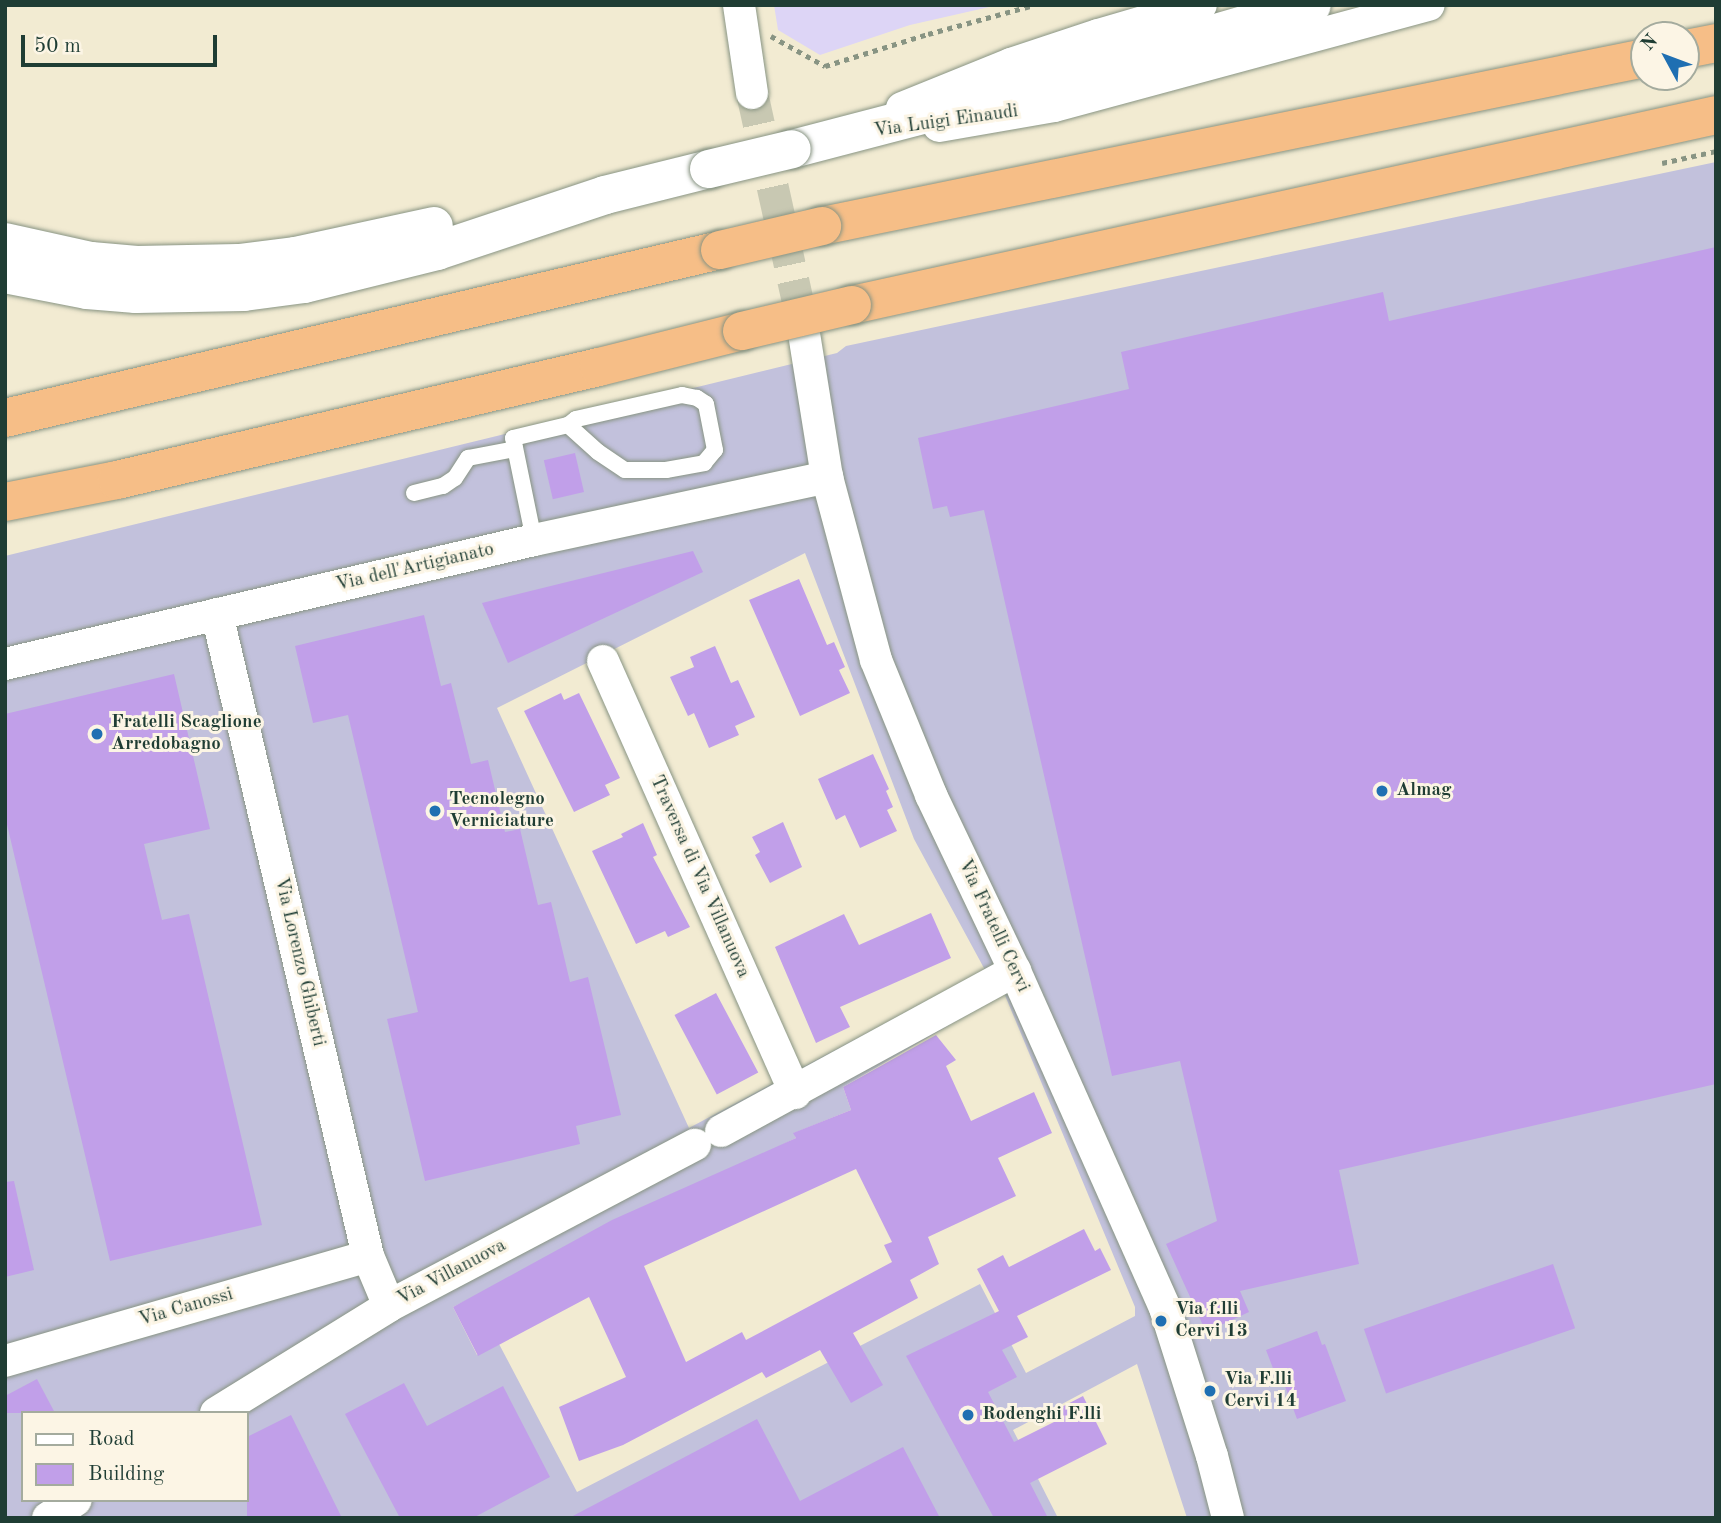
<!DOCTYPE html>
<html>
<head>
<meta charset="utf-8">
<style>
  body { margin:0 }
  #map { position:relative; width:1721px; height:1523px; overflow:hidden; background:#f2ebd2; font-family:"Old Standard TT",serif }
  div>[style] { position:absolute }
  .built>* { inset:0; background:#ddd5f6 }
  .industrial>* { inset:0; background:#c2c1dc }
  .building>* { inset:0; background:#c19fe9; transform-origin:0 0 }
  .minor-tunnel>* { height:32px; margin-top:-16px; transform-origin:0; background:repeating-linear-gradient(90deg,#c8c8b2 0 32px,transparent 0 48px) }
  .path>* { height:4.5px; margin-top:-2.25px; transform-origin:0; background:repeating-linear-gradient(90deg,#889483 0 5px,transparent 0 10px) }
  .roads { filter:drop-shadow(0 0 2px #889483) drop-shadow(0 0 2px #889483) }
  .service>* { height:16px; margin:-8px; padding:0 8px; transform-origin:8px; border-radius:8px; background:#fff }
  .minor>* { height:32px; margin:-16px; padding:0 16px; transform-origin:16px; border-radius:16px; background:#fff }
  .tertiary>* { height:38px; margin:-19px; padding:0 19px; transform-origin:19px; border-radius:19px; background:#fff }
  .trunk>* { height:38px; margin:-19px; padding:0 19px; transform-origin:19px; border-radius:19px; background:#f6be87 }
  .bridges { filter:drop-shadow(0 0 2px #889483) drop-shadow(0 0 2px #889483) }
  .tertiary-bridge>* { height:38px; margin:-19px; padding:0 19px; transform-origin:19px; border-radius:19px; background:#fff }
  .trunk-bridge>* { height:38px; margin:-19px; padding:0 19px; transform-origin:19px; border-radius:19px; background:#f6be87 }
  .dots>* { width:19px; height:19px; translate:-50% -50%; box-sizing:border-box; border:4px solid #fcf5e5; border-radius:50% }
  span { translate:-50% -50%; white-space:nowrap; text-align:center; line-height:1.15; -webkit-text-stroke:6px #fcf5e5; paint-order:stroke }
  .street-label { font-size:19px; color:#1f3d34 }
  .poi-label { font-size:19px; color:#1f3d34; font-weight:700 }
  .left { translate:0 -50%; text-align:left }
  .frame { position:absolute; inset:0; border:7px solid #1f3d34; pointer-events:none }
  .legend { position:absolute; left:21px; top:1411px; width:228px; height:91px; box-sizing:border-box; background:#fcf5e5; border:2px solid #a4ab9e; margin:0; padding:9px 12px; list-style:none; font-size:21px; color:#1f3d34 }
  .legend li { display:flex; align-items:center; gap:14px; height:35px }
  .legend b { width:35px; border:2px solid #a4ab9e }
  .north { position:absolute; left:1630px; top:21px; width:70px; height:70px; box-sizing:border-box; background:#fcf5e5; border:2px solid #a4ab9e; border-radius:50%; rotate:311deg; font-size:19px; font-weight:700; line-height:28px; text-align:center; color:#1f3d34 }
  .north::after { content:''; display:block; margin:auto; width:24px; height:32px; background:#1f6fb2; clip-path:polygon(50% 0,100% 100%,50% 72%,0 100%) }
  .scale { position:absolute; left:21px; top:35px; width:196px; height:32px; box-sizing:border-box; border:4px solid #1f3d34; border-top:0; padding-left:9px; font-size:21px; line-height:24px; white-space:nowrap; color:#1f3d34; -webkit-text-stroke:5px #fcf5e5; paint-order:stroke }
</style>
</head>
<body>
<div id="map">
  <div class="built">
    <i style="clip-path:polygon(774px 5px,998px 5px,910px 25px,820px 55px,778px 30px)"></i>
  </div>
  <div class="industrial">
    <i style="clip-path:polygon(evenodd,1716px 162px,1716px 1518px,1187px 1518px,1137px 1364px,1013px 1430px,1058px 1518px,5px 1518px,5px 556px,837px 353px,846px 346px,1716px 162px,805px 553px,914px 839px,985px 970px,689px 1128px,497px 708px,805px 553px,1716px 162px,1004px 993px,1135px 1307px,1135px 1316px,1026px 1373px,980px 1284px,577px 1492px,499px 1344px,477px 1355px,453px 1307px,796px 1138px,794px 1133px,851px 1110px,843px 1087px,1004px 993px,1716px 162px,23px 1413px,247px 1413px,247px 1500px,23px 1500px,23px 1413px)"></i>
  </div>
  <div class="building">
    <i style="clip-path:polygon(1716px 247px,1716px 1084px,1339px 1170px,1359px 1264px,1240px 1291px,1249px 1312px,1206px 1332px,1166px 1244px,1217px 1221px,1180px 1061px,1112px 1076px,984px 510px,950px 517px,947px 506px,933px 509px,918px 438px,1129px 389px,1121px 352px,1383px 292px,1389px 321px)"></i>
    <i style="left:575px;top:453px;width:40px;height:32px;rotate:77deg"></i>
    <i style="clip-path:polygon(693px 551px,703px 572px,508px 663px,482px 603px)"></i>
    <i style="clip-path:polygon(799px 579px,827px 645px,834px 642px,845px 667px,839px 670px,850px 693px,800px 716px,749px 600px)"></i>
    <i style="clip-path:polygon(424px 615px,441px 686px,451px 683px,471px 764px,488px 760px,505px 832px,520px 829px,538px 905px,551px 902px,570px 982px,588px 977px,621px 1115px,576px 1126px,580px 1144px,425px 1181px,387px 1019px,418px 1012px,348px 715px,313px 723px,295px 646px)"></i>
    <i style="clip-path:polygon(715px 646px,731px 683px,738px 680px,755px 717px,735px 726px,739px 735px,709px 748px,694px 713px,688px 716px,670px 677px,694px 667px,690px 657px)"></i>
    <i style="clip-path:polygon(174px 674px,210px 829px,144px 844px,162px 920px,189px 914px,262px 1225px,110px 1261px,5px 816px,5px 714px)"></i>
    <i style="clip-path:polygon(561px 693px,564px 700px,579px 693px,620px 778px,605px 785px,610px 795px,574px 812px,524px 711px)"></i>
    <i style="clip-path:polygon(873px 754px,889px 789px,886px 791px,893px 807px,887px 810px,897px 831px,860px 848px,845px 815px,836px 820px,818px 779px)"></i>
    <i style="clip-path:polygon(783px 822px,802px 867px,770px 883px,755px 855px,760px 852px,752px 837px)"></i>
    <i style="clip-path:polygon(643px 823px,657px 855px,653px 857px,690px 927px,668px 937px,665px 931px,636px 944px,592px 851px,623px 837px,621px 834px)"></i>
    <i style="clip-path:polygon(931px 913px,951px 958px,840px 1007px,850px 1027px,816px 1043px,775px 947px,844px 914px,859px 945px)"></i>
    <i style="left:716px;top:993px;width:90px;height:47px;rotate:62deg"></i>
    <i style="clip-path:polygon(evenodd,936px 1035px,956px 1060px,946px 1066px,971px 1121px,1034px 1092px,1052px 1133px,998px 1158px,1016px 1196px,928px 1237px,939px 1264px,910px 1280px,918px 1298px,853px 1333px,883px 1385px,851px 1403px,820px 1350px,766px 1378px,762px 1372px,623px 1445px,579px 1461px,559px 1407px,626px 1377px,589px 1297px,478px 1356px,453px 1307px,612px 1220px,796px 1138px,793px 1133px,851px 1110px,843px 1087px,936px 1035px,856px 1169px,892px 1242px,884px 1245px,892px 1262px,746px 1340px,742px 1332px,686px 1362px,644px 1266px,856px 1169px)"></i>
    <i style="clip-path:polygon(14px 1181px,34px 1270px,5px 1277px,5px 1182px)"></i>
    <i style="clip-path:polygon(1084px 1229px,1095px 1251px,1100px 1248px,1111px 1270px,1017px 1316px,1028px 1337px,1002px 1350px,1017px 1377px,988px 1392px,1014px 1442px,1054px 1422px,1050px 1413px,1083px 1396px,1107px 1444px,1030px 1483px,1048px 1518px,994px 1518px,906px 1356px,999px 1311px,977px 1269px,1003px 1255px,1009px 1267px)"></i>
    <i style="left:1553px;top:1264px;width:68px;height:200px;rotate:71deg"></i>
    <i style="clip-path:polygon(1317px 1331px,1322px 1345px,1325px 1344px,1346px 1401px,1297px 1419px,1279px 1370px,1274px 1371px,1266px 1350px)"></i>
    <i style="clip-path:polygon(37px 1379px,55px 1413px,5px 1413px,5px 1396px)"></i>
    <i style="clip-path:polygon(404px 1383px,427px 1426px,503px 1386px,550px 1477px,473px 1518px,400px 1518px,345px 1414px)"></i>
    <i style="clip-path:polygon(291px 1415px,342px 1518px,247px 1518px,247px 1437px)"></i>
    <i style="clip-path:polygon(757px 1419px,800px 1501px,903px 1447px,940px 1518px,569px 1518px)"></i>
  </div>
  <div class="minor-tunnel">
    <i style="left:752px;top:93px;width:233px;rotate:77.6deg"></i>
  </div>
  <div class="path">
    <i style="left:771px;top:36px;width:62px;rotate:29.1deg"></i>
    <i style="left:825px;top:66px;width:108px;rotate:-17.3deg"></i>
    <i style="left:928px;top:34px;width:110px;rotate:-15.3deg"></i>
    <i style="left:1662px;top:163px;width:55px;rotate:-12.5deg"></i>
  </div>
  <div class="roads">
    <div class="service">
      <i style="left:414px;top:493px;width:30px;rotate:-14deg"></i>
      <i style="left:443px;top:486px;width:14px;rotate:-34deg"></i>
      <i style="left:455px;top:478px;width:24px;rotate:-57deg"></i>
      <i style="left:468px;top:458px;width:48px;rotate:-10.8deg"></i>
      <i style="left:534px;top:540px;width:104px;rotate:-101.6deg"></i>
      <i style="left:513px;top:438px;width:57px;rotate:-13.3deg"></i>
      <i style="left:568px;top:425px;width:40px;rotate:42deg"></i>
      <i style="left:598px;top:452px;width:32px;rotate:34deg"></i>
      <i style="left:625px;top:470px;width:41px"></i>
      <i style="left:666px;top:470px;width:39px;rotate:-10deg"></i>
      <i style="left:704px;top:463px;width:17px;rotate:-50deg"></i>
      <i style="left:715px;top:450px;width:47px;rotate:-101.1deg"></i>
      <i style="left:706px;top:404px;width:11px;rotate:-146deg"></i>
      <i style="left:697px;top:398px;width:15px;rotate:-169deg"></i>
      <i style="left:682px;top:395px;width:109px;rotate:167.2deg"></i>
      <i style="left:576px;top:419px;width:10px;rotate:143deg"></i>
    </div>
    <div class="minor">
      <i style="left:739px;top:5px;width:89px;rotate:81.6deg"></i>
      <i style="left:902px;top:108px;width:118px;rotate:-22deg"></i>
      <i style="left:1011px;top:64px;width:92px;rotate:-18.4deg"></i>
      <i style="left:1098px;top:35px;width:107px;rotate:-16.2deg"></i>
      <i style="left:939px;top:126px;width:117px;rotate:-9.9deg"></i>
      <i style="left:1054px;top:106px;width:388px;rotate:-15.1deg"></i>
      <i style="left:802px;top:321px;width:158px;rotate:80.9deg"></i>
      <i style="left:827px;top:477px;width:189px;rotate:75deg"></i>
      <i style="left:876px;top:660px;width:146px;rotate:67.8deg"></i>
      <i style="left:931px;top:795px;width:195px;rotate:64.5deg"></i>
      <i style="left:1015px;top:971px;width:369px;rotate:66deg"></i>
      <i style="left:1165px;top:1308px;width:155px;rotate:72.4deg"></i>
      <i style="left:1212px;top:1456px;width:64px;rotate:75.5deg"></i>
      <i style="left:217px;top:614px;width:660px;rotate:76.76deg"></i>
      <i style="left:368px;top:1256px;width:54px;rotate:67.2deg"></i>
      <i style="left:603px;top:661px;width:473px;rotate:66deg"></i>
      <i style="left:5px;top:664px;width:543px;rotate:-13.19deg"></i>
      <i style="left:534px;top:540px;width:300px;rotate:-12.1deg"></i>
      <i style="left:721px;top:1131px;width:335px;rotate:-28.6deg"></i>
      <i style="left:5px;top:1361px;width:378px;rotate:-16.1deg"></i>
      <i style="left:216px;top:1413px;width:203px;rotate:-31.7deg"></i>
      <i style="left:389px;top:1306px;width:346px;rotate:-27.8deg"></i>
      <i style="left:48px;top:1518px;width:33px;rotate:-33deg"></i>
    </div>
    <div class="tertiary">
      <i style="left:792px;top:149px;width:253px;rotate:-14.6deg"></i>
      <i style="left:1037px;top:85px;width:286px;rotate:-16.2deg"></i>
      <i style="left:5px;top:242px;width:88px;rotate:12.5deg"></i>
      <i style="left:91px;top:261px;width:46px;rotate:5deg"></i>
      <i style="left:137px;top:265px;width:102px;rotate:-1.1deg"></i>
      <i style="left:239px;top:263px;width:56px;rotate:-7.1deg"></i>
      <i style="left:295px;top:256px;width:142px;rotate:-12.2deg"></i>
      <i style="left:5px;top:274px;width:84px;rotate:11deg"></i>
      <i style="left:87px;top:290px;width:49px;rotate:4.7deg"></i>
      <i style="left:136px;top:294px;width:108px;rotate:-1.1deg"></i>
      <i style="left:244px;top:292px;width:61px;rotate:-7.6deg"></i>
      <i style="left:304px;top:284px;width:137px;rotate:-13.9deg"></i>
      <i style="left:437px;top:251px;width:177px;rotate:-18.4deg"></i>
      <i style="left:605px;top:195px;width:107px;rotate:-14deg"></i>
    </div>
    <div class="trunk">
      <i style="left:1686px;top:49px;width:31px;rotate:-11deg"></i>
      <i style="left:822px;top:226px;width:839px;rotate:-11.55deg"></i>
      <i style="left:852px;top:305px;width:885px;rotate:-12.4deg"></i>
      <i style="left:5px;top:418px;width:734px;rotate:-13.22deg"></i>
      <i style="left:5px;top:502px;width:114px;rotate:-11.1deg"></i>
      <i style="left:117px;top:480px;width:495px;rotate:-13.2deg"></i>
      <i style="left:599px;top:367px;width:147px;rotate:-14.1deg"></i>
    </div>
  </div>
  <div class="bridges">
    <div class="tertiary-bridge">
      <i style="left:709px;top:169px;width:85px;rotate:-13.5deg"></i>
    </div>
    <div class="trunk-bridge">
      <i style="left:720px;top:250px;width:105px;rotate:-13.2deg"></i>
      <i style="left:742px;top:331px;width:113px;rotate:-13.3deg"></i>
    </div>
  </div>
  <div class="dots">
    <i style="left:97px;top:734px;background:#1f6fb2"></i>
    <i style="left:1382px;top:791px;background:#1f6fb2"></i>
    <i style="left:435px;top:811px;background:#1f6fb2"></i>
    <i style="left:1161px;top:1321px;background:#1f6fb2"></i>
    <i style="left:1210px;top:1391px;background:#1f6fb2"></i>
    <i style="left:968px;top:1415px;background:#1f6fb2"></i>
  </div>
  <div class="street-label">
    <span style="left:946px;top:122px;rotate:-8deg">Via Luigi Einaudi</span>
    <span style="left:415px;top:568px;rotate:-13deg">Via dell'Artigianato</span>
    <span style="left:699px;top:877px;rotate:66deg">Traversa di Via Villanuova</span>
    <span style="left:993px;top:926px;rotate:65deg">Via Fratelli Cervi</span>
    <span style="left:299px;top:962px;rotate:77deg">Via Lorenzo Ghiberti</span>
    <span style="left:452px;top:1273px;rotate:-28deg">Via Villanuova</span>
    <span style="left:186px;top:1308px;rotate:-16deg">Via Canossi</span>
  </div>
  <div class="poi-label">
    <span class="left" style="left:111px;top:734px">Fratelli Scaglione<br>Arredobagno</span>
    <span class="left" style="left:1396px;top:791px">Almag</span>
    <span class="left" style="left:449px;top:811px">Tecnolegno<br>Verniciature</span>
    <span class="left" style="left:1175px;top:1321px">Via f.lli<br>Cervi 13</span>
    <span class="left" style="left:1224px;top:1391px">Via F.lli<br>Cervi 14</span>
    <span class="left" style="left:982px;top:1415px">Rodenghi F.lli</span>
  </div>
  <div class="frame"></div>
  <ul class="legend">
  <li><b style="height:9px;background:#fff"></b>Road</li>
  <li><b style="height:19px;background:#c19fe9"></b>Building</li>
  </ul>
  <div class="north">N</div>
  <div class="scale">50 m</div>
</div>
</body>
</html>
